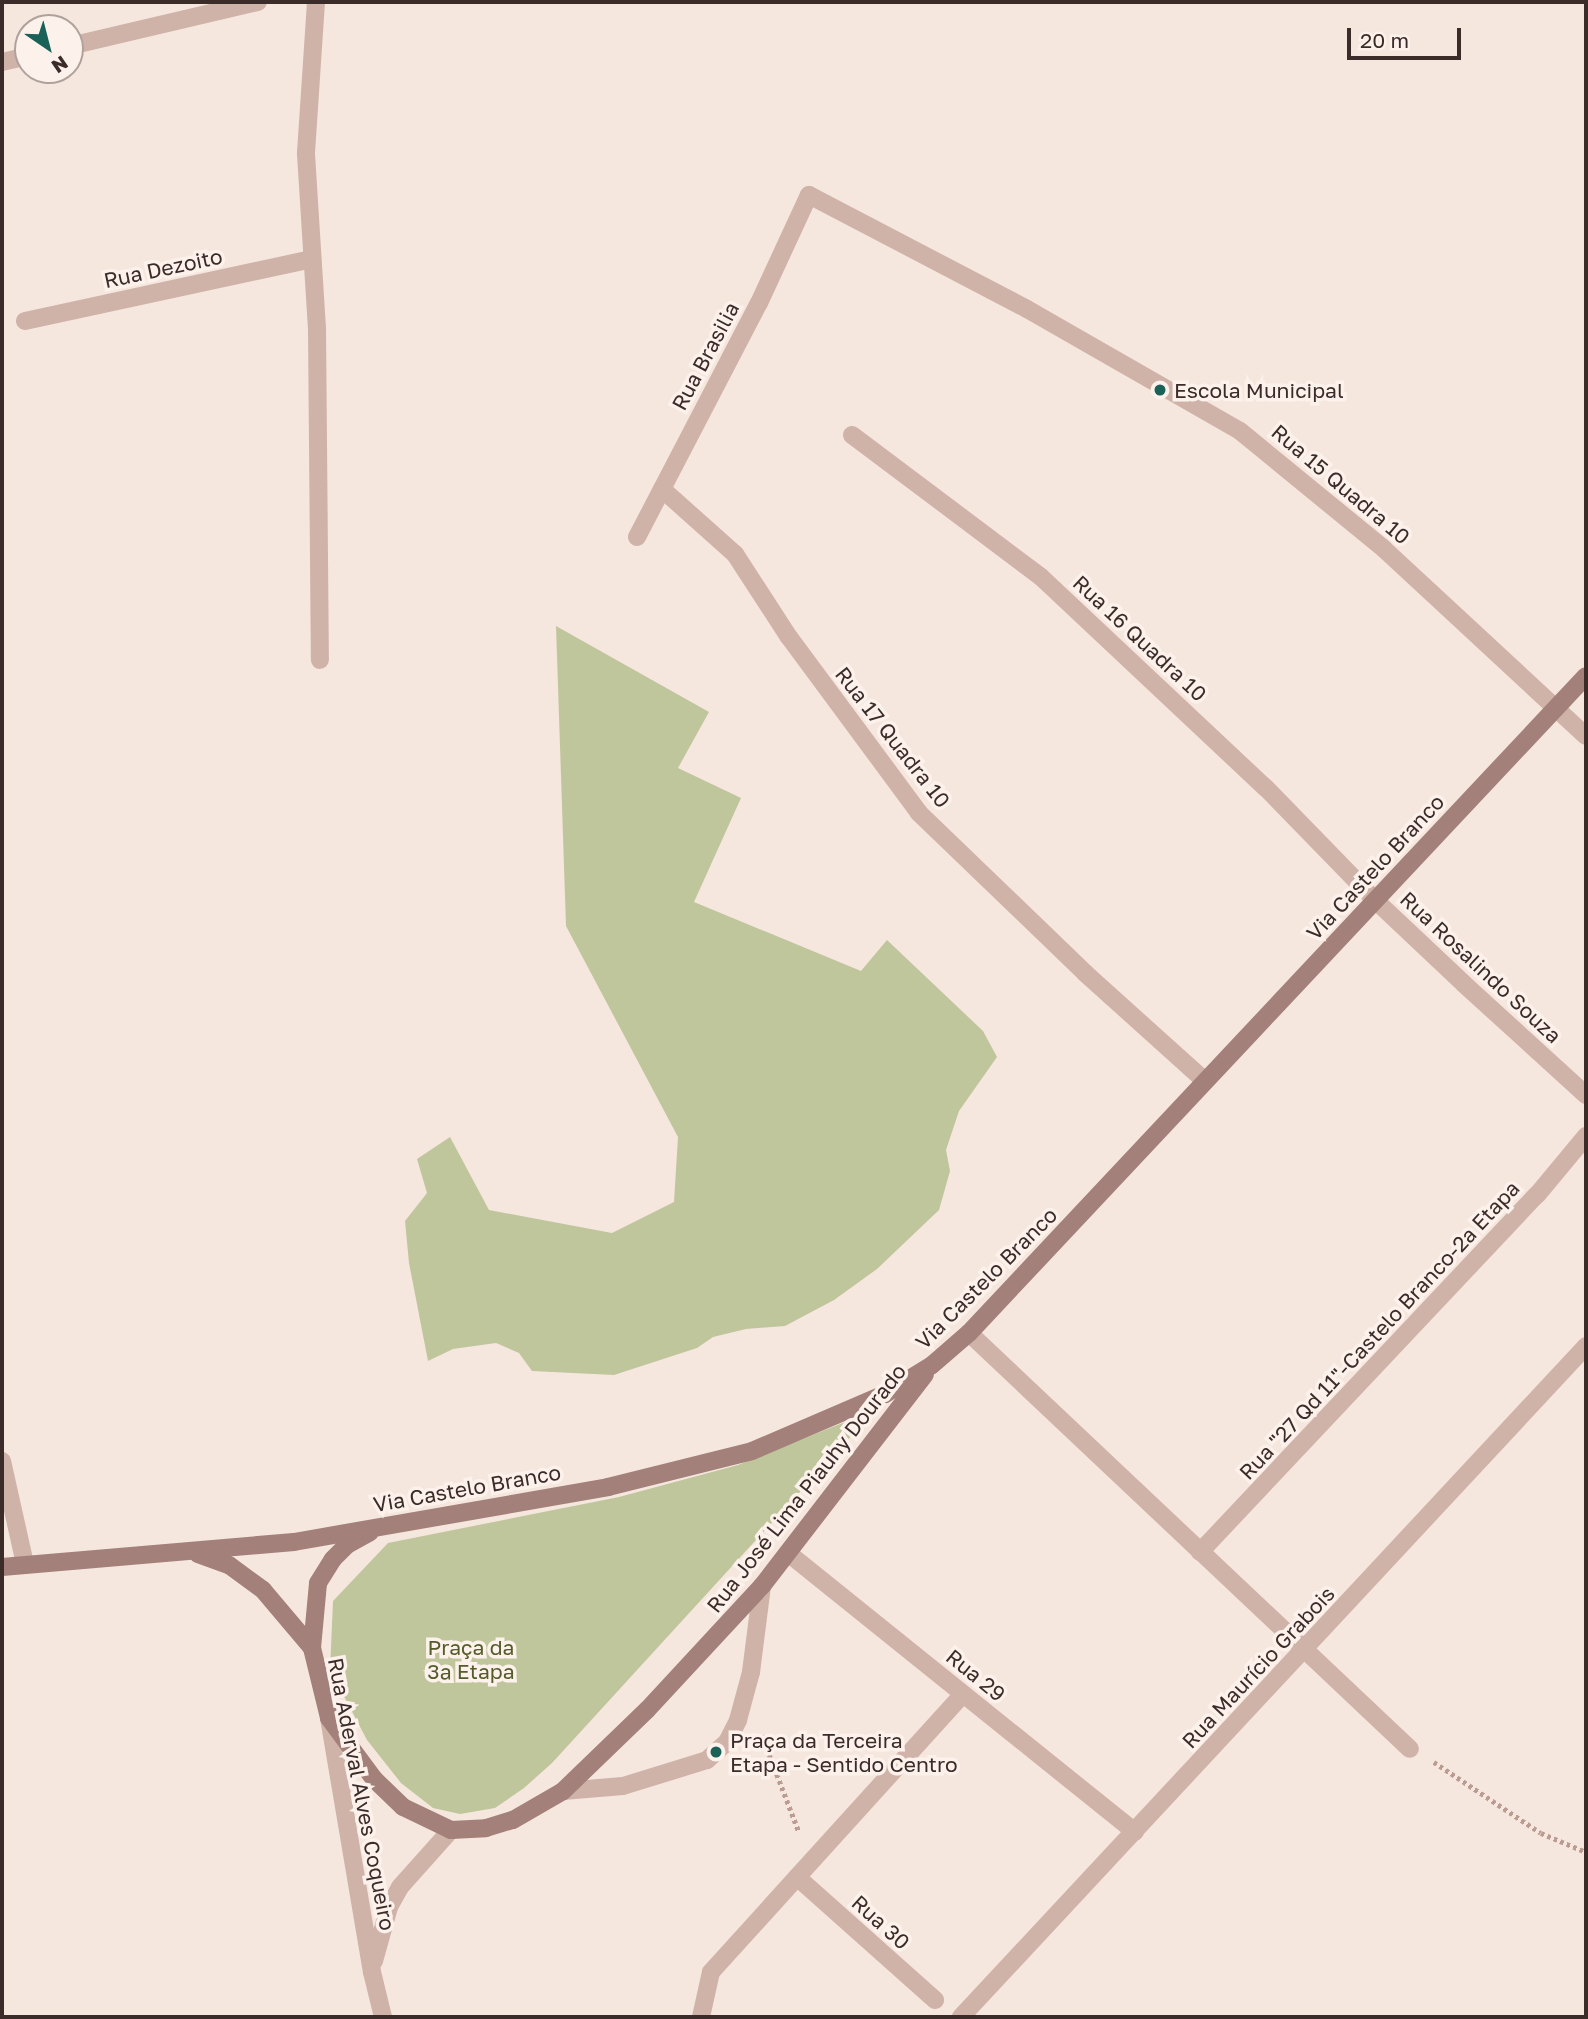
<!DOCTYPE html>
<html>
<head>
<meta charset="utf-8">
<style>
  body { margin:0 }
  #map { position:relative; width:1588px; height:2019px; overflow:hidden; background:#f5e6de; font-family:"Golos Text",sans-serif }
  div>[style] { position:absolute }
  .green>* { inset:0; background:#c0c69c }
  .path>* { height:4.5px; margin-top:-2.25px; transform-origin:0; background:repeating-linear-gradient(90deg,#bb9c92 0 3.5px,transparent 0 7px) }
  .lane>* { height:18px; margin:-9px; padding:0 9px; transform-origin:9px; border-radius:9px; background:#cfb2a8 }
  .street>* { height:18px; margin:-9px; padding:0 9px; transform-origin:9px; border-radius:9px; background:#cfb2a8 }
  .secondary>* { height:18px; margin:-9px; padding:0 9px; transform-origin:9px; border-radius:9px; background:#a38079 }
  .dots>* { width:19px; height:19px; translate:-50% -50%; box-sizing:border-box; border:4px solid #fcf1eb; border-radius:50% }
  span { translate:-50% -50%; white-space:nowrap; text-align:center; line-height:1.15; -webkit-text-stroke:7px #fcf1eb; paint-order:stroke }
  .street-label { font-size:21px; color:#3b2b29 }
  .poi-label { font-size:21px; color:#3b2b29 }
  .left { translate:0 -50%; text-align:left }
  .park-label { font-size:21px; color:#535c2a }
  .frame { position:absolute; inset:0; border:4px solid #3b2b29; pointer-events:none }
  .north { position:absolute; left:14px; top:14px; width:70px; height:70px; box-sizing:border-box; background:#fcf1eb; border:2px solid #afa29d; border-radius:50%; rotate:145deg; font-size:19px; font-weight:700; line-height:28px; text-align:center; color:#3b2b29 }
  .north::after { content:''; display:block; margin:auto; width:24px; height:32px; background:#1a6158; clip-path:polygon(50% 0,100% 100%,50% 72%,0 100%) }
  .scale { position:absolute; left:1347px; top:28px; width:114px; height:32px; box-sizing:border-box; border:4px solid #3b2b29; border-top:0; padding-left:9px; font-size:21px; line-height:24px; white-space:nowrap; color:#3b2b29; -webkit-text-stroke:5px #fcf1eb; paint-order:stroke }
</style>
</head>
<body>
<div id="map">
  <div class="green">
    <i style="clip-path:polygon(556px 626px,709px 712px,678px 768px,741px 798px,694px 902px,861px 971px,887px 940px,983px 1031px,997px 1057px,959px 1111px,946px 1150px,950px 1171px,939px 1210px,877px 1269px,834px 1300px,785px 1326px,746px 1329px,713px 1337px,697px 1348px,614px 1375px,532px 1371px,519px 1353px,496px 1343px,453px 1349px,428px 1361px,409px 1263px,405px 1221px,427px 1193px,417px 1159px,450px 1137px,489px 1210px,612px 1233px,674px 1202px,678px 1137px,566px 926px)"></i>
    <i style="clip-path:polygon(875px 1410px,552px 1763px,524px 1788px,495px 1808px,460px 1814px,433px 1808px,401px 1783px,367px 1740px,330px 1670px,333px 1601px,388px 1543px,619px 1497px,738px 1465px)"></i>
  </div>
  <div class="path">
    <i style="left:762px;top:1735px;width:104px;rotate:69.1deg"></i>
    <i style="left:1434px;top:1762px;width:128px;rotate:33.6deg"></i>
    <i style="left:1541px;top:1833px;width:49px;rotate:22.9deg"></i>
  </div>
  <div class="lane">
    <i style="left:563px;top:1791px;width:60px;rotate:-4.8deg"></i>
    <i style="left:623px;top:1786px;width:88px;rotate:-17.2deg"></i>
    <i style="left:707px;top:1760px;width:27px;rotate:-42deg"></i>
    <i style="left:727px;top:1742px;width:25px;rotate:-63deg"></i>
    <i style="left:738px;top:1720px;width:50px;rotate:-74.8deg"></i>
    <i style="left:751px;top:1672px;width:87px;rotate:-82.7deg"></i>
    <i style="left:797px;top:1877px;width:185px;rotate:41.7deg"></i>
    <i style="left:711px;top:1972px;width:375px;rotate:-47.8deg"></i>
  </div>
  <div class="street">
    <i style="left:316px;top:2px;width:152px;rotate:93.8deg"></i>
    <i style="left:306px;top:154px;width:175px;rotate:86.4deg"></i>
    <i style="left:317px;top:329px;width:331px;rotate:89.5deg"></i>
    <i style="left:70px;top:46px;width:193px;rotate:-13.2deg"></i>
    <i style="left:2px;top:62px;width:27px;rotate:-13deg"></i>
    <i style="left:25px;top:321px;width:293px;rotate:-12.2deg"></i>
    <i style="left:852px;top:435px;width:236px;rotate:36.9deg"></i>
    <i style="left:1041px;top:577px;width:308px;rotate:43.2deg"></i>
    <i style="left:1266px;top:788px;width:156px;rotate:45.8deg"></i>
    <i style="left:1375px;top:900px;width:122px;rotate:43.3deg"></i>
    <i style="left:1464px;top:984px;width:165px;rotate:42.3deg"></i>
    <i style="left:662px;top:489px;width:98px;rotate:41.7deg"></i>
    <i style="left:735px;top:554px;width:99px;rotate:57deg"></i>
    <i style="left:789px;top:637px;width:219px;rotate:53.5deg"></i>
    <i style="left:919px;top:813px;width:231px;rotate:43.9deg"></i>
    <i style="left:1085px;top:973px;width:160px;rotate:42deg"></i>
    <i style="left:637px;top:537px;width:264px;rotate:-62.5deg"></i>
    <i style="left:759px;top:303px;width:119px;rotate:-65.2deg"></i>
    <i style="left:809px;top:195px;width:246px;rotate:27.6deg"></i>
    <i style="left:1027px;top:309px;width:245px;rotate:29.8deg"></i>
    <i style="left:1240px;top:431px;width:186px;rotate:39.3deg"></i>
    <i style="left:1384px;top:549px;width:275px;rotate:42.8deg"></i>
    <i style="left:969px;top:1333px;width:606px;rotate:43.33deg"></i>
    <i style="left:2px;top:1461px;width:106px;rotate:77.4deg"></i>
    <i style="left:1200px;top:1552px;width:491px;rotate:-46.7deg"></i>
    <i style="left:1537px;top:1195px;width:77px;rotate:-50.3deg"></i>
    <i style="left:788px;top:1553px;width:445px;rotate:38.8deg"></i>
    <i style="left:329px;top:1718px;width:258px;rotate:80.4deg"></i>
    <i style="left:372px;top:1972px;width:46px;rotate:76.3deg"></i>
    <i style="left:374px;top:1961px;width:56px;rotate:-74.5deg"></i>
    <i style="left:389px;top:1907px;width:23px;rotate:-61deg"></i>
    <i style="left:400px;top:1887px;width:76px;rotate:-48.2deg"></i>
    <i style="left:701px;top:2017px;width:46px;rotate:-77.5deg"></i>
    <i style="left:961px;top:2017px;width:917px;rotate:-47.03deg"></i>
  </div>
  <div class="secondary">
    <i style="left:198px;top:1554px;width:33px;rotate:20deg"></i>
    <i style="left:229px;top:1565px;width:42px;rotate:36.3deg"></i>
    <i style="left:263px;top:1590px;width:76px;rotate:49.8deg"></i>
    <i style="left:312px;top:1648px;width:72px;rotate:76.3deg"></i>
    <i style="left:329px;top:1718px;width:76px;rotate:53.6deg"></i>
    <i style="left:374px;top:1779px;width:40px;rotate:44deg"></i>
    <i style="left:403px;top:1807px;width:53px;rotate:25.6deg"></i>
    <i style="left:451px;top:1830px;width:35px;rotate:-3deg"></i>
    <i style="left:486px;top:1828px;width:28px;rotate:-17deg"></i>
    <i style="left:513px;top:1820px;width:58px;rotate:-30.1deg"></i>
    <i style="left:563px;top:1791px;width:117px;rotate:-44deg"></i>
    <i style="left:647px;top:1710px;width:169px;rotate:-47.2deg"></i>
    <i style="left:762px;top:1586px;width:267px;rotate:-52.4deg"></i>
    <i style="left:2px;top:1567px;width:293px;rotate:-4.9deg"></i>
    <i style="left:294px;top:1542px;width:319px;rotate:-9.9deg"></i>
    <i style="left:608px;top:1487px;width:148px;rotate:-14deg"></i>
    <i style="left:752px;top:1451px;width:145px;rotate:-23.2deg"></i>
    <i style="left:885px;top:1394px;width:55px;rotate:-31.7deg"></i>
    <i style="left:932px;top:1365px;width:49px;rotate:-40.9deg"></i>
    <i style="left:969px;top:1333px;width:901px;rotate:-46.8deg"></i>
    <i style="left:312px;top:1648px;width:65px;rotate:-84.7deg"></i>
    <i style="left:318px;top:1583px;width:28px;rotate:-58deg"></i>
    <i style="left:333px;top:1559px;width:20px;rotate:-45deg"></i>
    <i style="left:347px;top:1545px;width:26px;rotate:-29deg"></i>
  </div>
  <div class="dots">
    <i style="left:1160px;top:390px;background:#1a6158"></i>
    <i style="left:716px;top:1752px;background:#1a6158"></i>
  </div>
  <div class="street-label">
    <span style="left:163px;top:268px;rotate:-12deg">Rua Dezoito</span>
    <span style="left:705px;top:356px;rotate:-62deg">Rua Brasilia</span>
    <span style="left:1341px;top:484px;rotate:40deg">Rua 15 Quadra 10</span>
    <span style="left:1140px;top:638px;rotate:43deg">Rua 16 Quadra 10</span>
    <span style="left:893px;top:737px;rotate:52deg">Rua 17 Quadra 10</span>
    <span style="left:1375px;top:867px;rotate:-47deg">Via Castelo Branco</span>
    <span style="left:1481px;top:967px;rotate:43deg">Rua Rosalindo Souza</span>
    <span style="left:986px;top:1278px;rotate:-45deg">Via Castelo Branco</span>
    <span style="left:1379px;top:1330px;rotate:-47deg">Rua "27 Qd 11"-Castelo Branco-2ª Etapa</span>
    <span style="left:467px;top:1488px;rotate:-10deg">Via Castelo Branco</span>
    <span style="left:806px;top:1488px;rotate:-52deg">Rua José Lima Piauhy Dourado</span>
    <span style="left:1258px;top:1667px;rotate:-47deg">Rua Maurício Grabois</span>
    <span style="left:976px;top:1675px;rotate:39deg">Rua 29</span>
    <span style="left:362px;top:1794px;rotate:79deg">Rua Aderval Alves Coqueiro</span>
    <span style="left:881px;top:1922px;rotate:42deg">Rua 30</span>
  </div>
  <div class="poi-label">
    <span class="left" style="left:1174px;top:390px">Escola Municipal</span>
    <span class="left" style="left:730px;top:1752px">Praça da Terceira<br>Etapa - Sentido Centro</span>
  </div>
  <div class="park-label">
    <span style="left:471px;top:1659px">Praça da<br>3ª Etapa</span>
  </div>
  <div class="frame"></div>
  <div class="north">N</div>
  <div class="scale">20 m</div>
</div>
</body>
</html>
